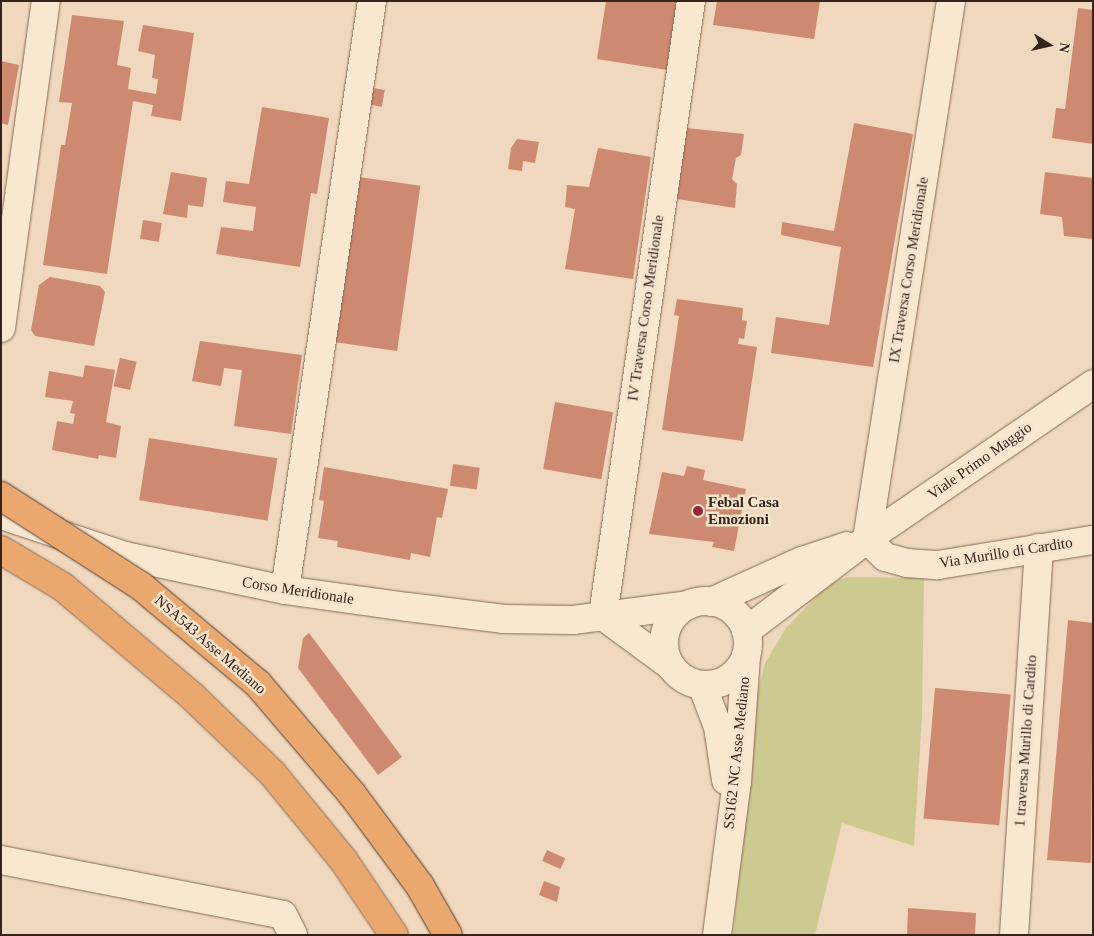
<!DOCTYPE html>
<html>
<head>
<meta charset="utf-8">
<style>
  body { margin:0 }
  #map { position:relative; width:1094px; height:936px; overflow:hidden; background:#efd8bd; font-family:"Times New Roman",serif }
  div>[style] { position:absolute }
  .green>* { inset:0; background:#cdca91 }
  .building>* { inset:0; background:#ce8a71; transform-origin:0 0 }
  .roads { filter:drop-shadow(0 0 1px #876856) drop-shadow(0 0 1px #876856) }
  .minor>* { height:28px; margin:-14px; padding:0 14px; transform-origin:14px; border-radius:14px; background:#fae7d0 }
  .tertiary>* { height:28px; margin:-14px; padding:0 14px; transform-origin:14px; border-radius:14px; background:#fae7d0 }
  .tertiary>.ring { margin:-14px; padding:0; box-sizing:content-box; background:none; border:28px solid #fae7d0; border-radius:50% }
  .trunk>* { height:28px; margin:-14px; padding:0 14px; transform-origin:14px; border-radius:14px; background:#eba86e }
  .bridges { filter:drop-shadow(0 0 1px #54382b) drop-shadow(0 0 1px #54382b) }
  .trunk-bridge>* { height:28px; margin:-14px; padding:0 14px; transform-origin:14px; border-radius:14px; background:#eba86e }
  .dots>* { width:14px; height:14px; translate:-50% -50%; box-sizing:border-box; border:2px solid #f6e4cd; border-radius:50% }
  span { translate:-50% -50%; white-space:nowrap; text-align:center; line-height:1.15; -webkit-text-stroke:5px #f6e4cd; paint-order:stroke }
  .street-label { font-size:15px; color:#36241b }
  .poi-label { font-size:15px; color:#36241b; font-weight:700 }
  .left { translate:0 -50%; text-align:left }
  .frame { position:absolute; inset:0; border:2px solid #36241b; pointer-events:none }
  .north { position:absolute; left:1024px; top:20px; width:50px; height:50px; -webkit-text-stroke:4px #f6e4cd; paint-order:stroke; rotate:100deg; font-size:14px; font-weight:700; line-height:20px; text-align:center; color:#36241b }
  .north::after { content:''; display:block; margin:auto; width:18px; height:22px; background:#36241b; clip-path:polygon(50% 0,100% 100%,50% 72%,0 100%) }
</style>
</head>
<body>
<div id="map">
  <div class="green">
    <i style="clip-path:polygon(847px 577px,924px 578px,922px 716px,914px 846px,842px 823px,815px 935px,733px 935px,755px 702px,765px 663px,786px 628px,828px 584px)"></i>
  </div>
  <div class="building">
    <i style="clip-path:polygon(606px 1px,677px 1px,667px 70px,597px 59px)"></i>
    <i style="clip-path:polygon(717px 1px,820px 1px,814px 39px,713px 25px)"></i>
    <i style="clip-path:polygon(1078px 8px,1093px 10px,1093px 144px,1052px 138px,1056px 108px,1065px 109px)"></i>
    <i style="clip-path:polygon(72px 15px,124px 21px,117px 65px,131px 68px,128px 89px,156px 94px,158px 79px,152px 78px,155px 55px,138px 51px,143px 25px,194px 33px,181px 121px,151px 116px,153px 105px,133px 101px,107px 274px,43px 265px,61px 145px,65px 145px,72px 103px,59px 102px)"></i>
    <i style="clip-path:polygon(1px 61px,19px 65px,8px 125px,1px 123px)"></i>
    <i style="left:368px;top:87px;width:17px;height:17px;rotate:10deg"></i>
    <i style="clip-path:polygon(262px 107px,329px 118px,317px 194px,311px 193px,300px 267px,216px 254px,221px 227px,253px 231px,256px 207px,223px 202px,226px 181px,249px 184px)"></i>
    <i style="clip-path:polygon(854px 123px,913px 134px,873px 367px,771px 353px,776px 317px,829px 325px,841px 247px,781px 235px,782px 222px,834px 231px)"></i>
    <i style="clip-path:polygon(686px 128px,744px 134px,741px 155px,736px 158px,732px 179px,737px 184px,735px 208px,677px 199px,674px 193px)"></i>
    <i style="clip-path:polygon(517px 139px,539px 142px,535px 163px,523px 161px,522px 171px,508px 169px,511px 148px)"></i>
    <i style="clip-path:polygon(598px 148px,651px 157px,633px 279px,565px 269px,575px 209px,565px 207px,567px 185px,589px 187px)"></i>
    <i style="clip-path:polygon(171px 172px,207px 178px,203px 207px,188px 205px,187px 218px,163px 214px)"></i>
    <i style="clip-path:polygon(1045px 172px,1093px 178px,1093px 239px,1064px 236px,1062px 217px,1040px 214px)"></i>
    <i style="left:359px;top:177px;width:62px;height:167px;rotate:8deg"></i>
    <i style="left:143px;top:220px;width:19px;height:19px;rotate:9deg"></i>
    <i style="clip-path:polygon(50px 277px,100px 286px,105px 292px,94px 346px,35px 336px,31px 330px,39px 285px)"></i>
    <i style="clip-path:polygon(677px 299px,743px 308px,742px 320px,747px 321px,744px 339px,739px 338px,738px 344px,757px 347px,743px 441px,662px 430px,679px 316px,674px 315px)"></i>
    <i style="clip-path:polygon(200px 341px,302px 355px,291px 434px,234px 426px,242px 370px,224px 368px,221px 386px,192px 381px)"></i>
    <i style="left:120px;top:358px;width:17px;height:29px;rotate:13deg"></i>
    <i style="clip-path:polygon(85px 365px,115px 370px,106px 422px,121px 426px,116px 458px,99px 455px,98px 459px,52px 450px,57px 421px,73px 424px,75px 414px,70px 413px,73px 401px,45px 397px,49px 371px,83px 377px)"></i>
    <i style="left:555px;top:402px;width:59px;height:68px;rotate:10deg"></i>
    <i style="left:149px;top:438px;width:130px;height:63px;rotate:9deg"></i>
    <i style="left:453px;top:464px;width:27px;height:22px;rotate:8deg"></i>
    <i style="clip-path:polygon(687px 466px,705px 470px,703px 480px,746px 489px,734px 551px,712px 547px,714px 542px,649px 534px,662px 472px,684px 476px)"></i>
    <i style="clip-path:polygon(324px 467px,448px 489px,442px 518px,437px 517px,430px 557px,411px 553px,410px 560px,337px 547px,338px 541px,318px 538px,324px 501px,319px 500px)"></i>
    <i style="clip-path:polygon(1068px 620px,1093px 623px,1091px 863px,1047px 860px)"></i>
    <i style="clip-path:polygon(309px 633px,402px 757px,378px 775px,298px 668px,303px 638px)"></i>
    <i style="left:935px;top:688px;width:76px;height:131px;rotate:5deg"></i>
    <i style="left:547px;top:850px;width:20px;height:12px;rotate:24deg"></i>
    <i style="clip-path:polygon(544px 881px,560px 887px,557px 902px,539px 895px)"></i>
    <i style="clip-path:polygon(908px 908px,976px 913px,975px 935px,907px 935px)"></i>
  </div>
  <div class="roads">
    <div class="minor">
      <i style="left:951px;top:1px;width:545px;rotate:98.87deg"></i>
      <i style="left:867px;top:539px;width:25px;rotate:45deg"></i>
      <i style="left:885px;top:557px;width:23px;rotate:15deg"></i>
      <i style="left:907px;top:563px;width:31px;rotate:4deg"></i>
      <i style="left:938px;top:565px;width:157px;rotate:-9.2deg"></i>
      <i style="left:1px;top:328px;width:330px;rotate:-82.2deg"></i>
      <i style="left:285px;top:590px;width:595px;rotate:-81.6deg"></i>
      <i style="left:603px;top:616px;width:621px;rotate:-81.86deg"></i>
      <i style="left:1px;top:860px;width:287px;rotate:11deg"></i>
      <i style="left:283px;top:915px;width:22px;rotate:63deg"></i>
      <i style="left:1014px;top:935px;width:388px;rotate:-86.3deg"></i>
    </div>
    <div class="tertiary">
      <i style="left:1px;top:515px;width:131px;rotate:18.3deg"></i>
      <i style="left:125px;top:556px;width:164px;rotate:12deg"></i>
      <i style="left:285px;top:590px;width:124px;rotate:7.9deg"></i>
      <i style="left:408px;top:607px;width:97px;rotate:7.1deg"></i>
      <i style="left:504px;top:619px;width:69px;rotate:0.8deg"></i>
      <i style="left:573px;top:620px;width:116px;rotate:-7.4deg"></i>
      <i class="ring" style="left:664px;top:601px;width:56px;height:56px"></i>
      <i style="left:711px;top:602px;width:100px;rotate:-24.3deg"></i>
      <i style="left:802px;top:561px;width:47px;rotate:-18.4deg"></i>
      <i style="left:603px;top:616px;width:84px;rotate:36.3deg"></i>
      <i style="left:746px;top:631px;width:152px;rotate:-37.2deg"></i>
      <i style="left:867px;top:539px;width:274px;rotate:-34.4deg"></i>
      <i style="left:702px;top:685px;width:45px;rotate:69.1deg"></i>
      <i style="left:718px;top:727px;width:54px;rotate:81.4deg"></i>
      <i style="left:717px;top:935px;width:154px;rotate:-82.6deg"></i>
      <i style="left:737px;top:782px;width:127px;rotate:-85.9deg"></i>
    </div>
    <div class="trunk">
      <i style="left:1px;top:550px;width:72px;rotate:30.8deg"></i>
      <i style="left:63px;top:587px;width:170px;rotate:40.2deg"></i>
      <i style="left:193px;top:697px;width:110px;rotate:43.9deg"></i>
      <i style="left:272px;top:773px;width:114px;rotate:50.7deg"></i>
      <i style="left:344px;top:861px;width:89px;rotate:56deg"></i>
    </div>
  </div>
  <div class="bridges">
    <div class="trunk-bridge">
      <i style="left:1px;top:496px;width:168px;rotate:32.8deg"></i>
      <i style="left:142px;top:587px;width:151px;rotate:39.9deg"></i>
      <i style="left:258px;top:684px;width:145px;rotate:49.5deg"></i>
      <i style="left:352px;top:794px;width:114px;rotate:53.5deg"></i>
      <i style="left:420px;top:886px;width:56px;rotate:60.3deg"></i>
    </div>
  </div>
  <div class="dots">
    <i style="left:698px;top:511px;background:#972437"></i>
  </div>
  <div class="street-label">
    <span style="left:909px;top:270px;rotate:-81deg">IX Traversa Corso Meridionale</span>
    <span style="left:646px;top:308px;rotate:-82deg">IV Traversa Corso Meridionale</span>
    <span style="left:980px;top:461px;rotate:-35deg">Viale Primo Maggio</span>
    <span style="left:1006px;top:553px;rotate:-9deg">Via Murillo di Cardito</span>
    <span style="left:298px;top:591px;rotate:9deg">Corso Meridionale</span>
    <span style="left:210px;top:645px;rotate:41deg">NSA543 Asse Mediano</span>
    <span style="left:1026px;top:741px;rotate:-86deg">1 traversa Murillo di Cardito</span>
    <span style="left:737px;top:753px;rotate:-84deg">SS162 NC Asse Mediano</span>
  </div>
  <div class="poi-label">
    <span class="left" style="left:708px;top:511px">Febal Casa<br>Emozioni</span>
  </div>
  <div class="frame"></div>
  <div class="north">N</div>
</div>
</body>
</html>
